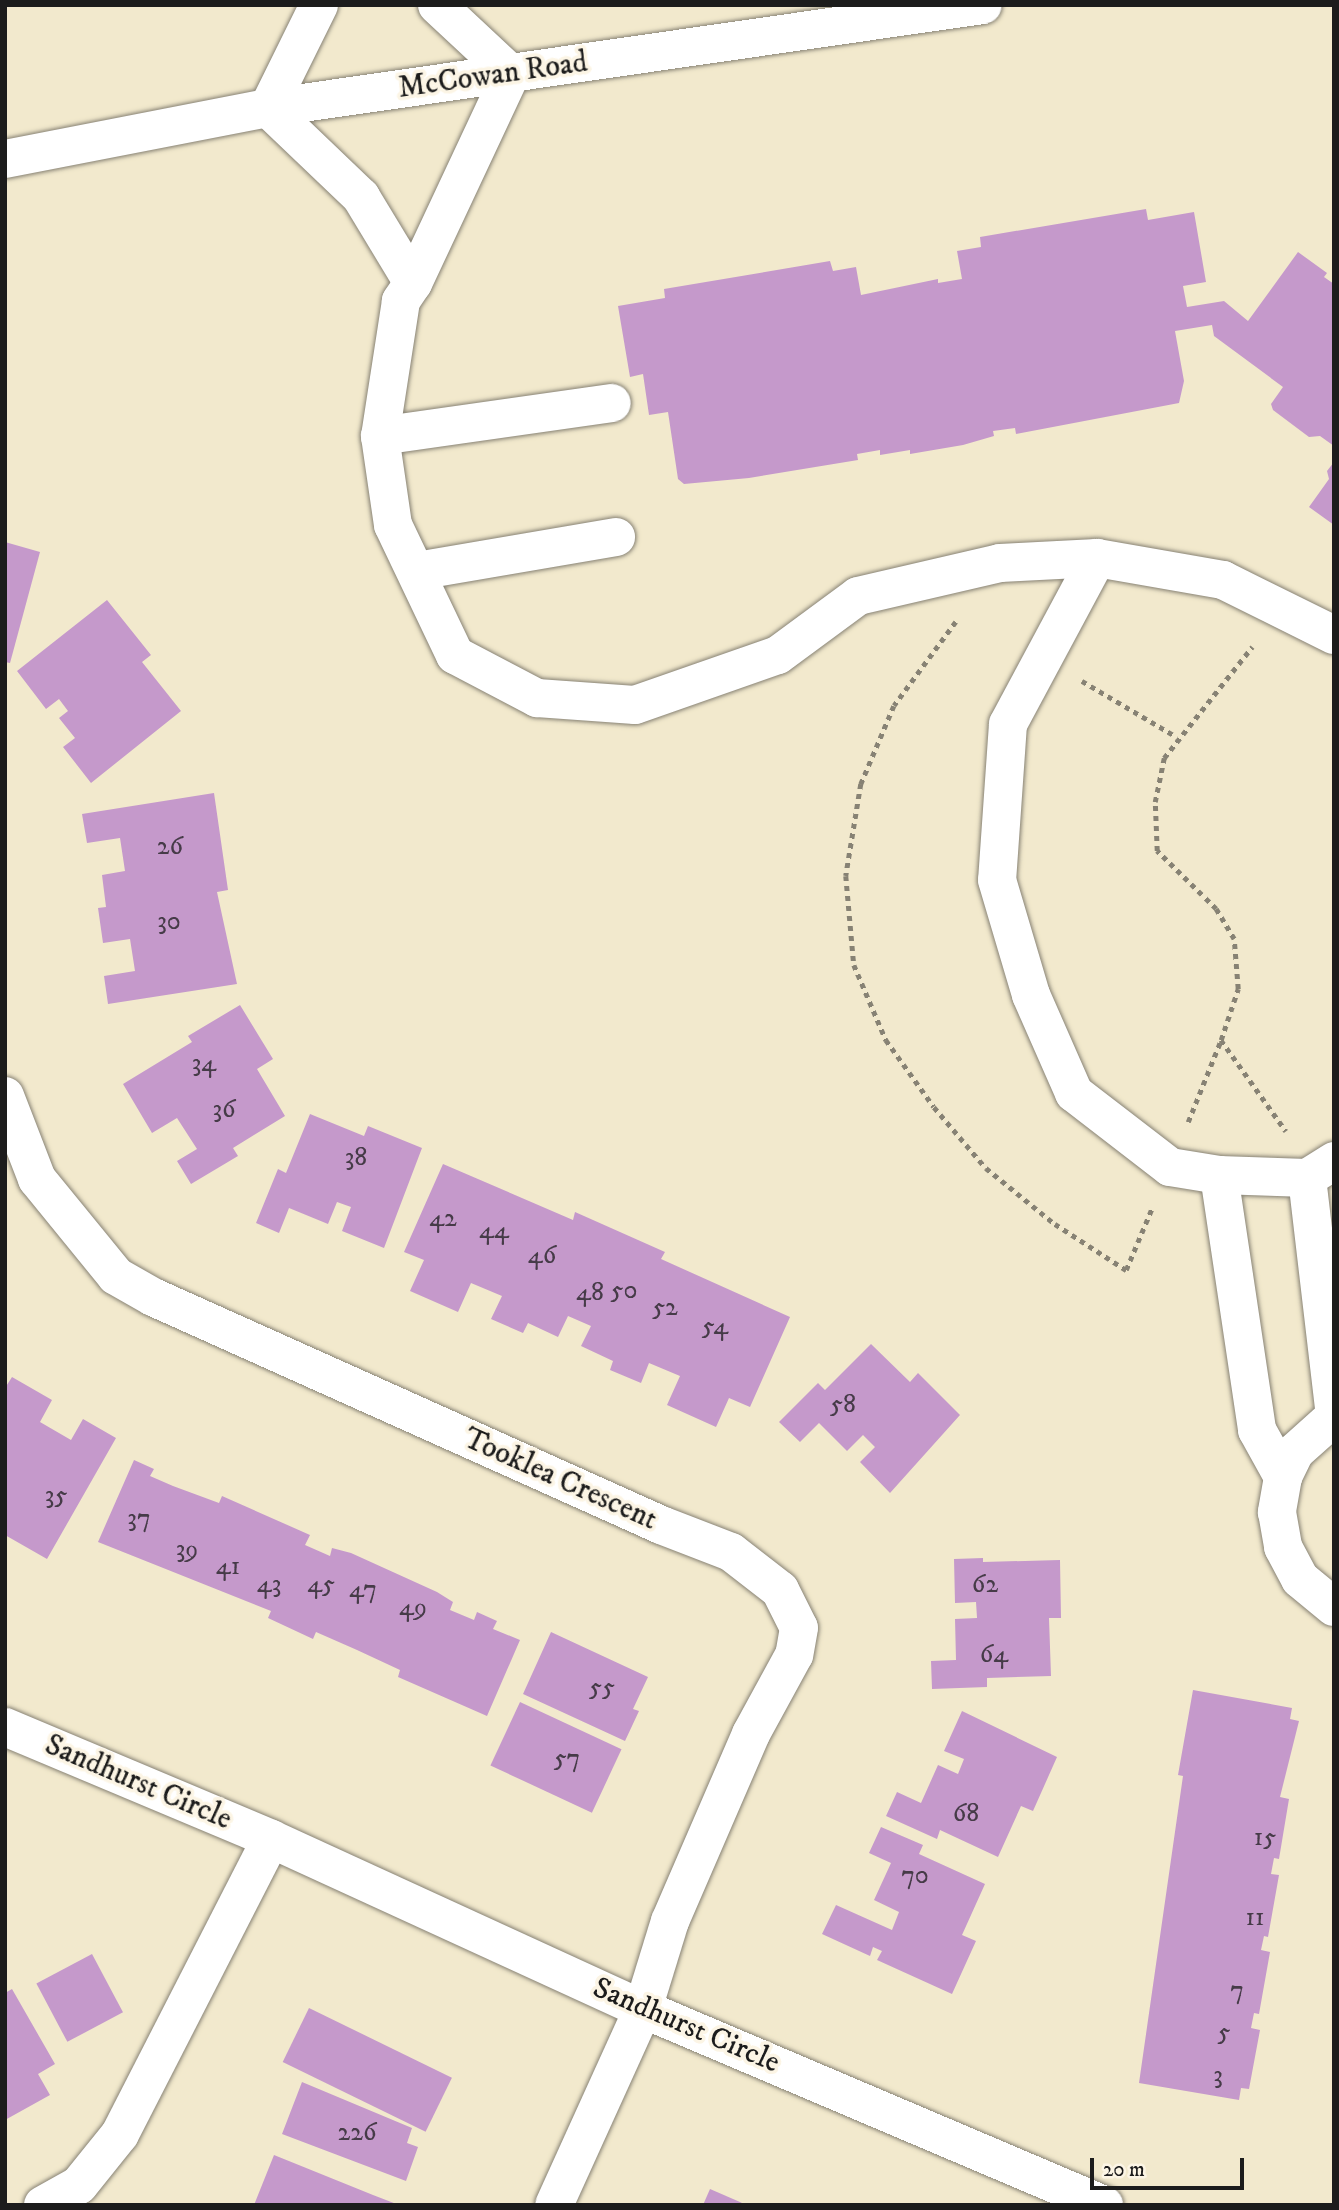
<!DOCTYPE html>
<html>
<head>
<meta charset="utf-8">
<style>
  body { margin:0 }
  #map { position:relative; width:1339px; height:2210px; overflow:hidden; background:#f2e9cd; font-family:"IM FELL DW Pica",serif }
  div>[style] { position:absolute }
  .building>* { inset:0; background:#c599cb; transform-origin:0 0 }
  .path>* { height:4.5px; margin-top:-2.25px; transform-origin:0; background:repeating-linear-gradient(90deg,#878274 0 5px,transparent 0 10px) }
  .roads { filter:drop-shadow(0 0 2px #878274) drop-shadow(0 0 2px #878274) }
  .minor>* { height:38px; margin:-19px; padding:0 19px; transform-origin:19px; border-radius:19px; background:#fff }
  .major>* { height:38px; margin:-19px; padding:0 19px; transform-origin:19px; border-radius:19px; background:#fff }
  span { translate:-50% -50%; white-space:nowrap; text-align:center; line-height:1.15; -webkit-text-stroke:7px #fcf5e5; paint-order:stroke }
  .number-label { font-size:26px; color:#463b48 }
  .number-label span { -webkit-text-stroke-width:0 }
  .street-label { font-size:30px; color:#1c1c1c }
  .frame { position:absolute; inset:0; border:7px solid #1c1c1c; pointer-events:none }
  .scale { position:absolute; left:1090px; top:2158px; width:154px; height:32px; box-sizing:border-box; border:4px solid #1c1c1c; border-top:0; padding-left:9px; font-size:21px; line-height:24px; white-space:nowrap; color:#1c1c1c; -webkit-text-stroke:5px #fcf5e5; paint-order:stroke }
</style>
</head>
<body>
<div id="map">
  <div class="building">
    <i style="clip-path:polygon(1146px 209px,1148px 220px,1194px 212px,1206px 282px,1183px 286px,1187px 307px,1224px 301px,1248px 321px,1298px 252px,1327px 273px,1324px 277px,1334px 284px,1334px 446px,1320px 436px,1309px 437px,1273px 410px,1271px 404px,1283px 387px,1214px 336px,1212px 325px,1175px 331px,1184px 381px,1179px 403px,1016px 434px,1015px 428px,993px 431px,994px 436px,963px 445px,910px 454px,910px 450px,880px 455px,880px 450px,857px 454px,858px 460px,749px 478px,684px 484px,678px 479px,668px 412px,649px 415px,643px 374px,630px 377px,618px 306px,665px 298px,664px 289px,830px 261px,833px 271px,856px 267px,861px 295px,938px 279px,938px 283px,962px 279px,957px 251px,981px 247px,980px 237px)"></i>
    <i style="clip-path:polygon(1334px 462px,1334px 525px,1309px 507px,1329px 479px,1327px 471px)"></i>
    <i style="clip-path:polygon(5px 542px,40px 552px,10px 663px,5px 662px)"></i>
    <i style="clip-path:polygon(107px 600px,151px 655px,142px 662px,181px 711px,91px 783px,63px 747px,75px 738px,59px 718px,68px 711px,59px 699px,46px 709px,17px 671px)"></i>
    <i style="clip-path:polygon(214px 793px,228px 890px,217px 892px,237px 984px,108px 1004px,104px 976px,135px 971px,130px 939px,103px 943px,98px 908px,106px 907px,102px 875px,125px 871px,120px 838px,87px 843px,82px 814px)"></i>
    <i style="clip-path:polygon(240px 1005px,273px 1059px,257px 1069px,285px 1116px,233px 1148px,238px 1156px,191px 1184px,177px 1161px,197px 1149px,177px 1118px,152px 1133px,123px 1084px,192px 1042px,188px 1036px)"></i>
    <i style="clip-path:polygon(310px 1114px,364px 1136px,368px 1126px,422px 1148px,384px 1248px,342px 1231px,351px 1207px,337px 1202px,328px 1224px,289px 1208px,279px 1233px,256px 1223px,278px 1169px,286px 1173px)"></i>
    <i style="clip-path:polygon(443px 1164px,573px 1220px,575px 1212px,665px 1252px,661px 1259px,790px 1317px,750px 1407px,729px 1398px,716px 1427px,667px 1405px,680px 1376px,649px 1363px,641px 1383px,610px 1370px,613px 1361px,581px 1346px,591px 1326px,568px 1316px,558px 1337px,528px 1323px,523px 1333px,491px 1319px,502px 1296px,471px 1283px,458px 1312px,410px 1291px,424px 1260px,404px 1252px)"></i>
    <i style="clip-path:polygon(871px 1344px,910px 1382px,918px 1373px,960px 1415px,890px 1493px,860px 1462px,875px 1447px,863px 1435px,847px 1451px,819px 1423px,800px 1442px,779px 1422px,818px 1383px,825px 1390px)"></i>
    <i style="clip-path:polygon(12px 1377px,52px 1400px,40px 1422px,71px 1440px,83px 1419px,116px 1438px,47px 1559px,5px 1535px,5px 1388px)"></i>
    <i style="clip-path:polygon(134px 1460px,154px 1469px,150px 1476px,173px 1486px,219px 1503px,222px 1496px,310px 1535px,305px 1545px,330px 1556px,332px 1548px,351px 1553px,437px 1592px,453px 1602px,450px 1610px,474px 1620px,477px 1612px,497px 1621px,493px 1629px,520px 1640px,487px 1716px,398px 1677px,400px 1670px,357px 1650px,316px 1632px,313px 1639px,268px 1618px,271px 1611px,98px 1542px)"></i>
    <i style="clip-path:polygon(983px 1558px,983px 1562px,1060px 1560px,1061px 1618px,1049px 1618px,1051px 1676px,987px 1678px,987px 1687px,932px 1689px,931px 1661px,956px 1660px,955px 1619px,977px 1618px,976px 1602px,955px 1603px,954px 1559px)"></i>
    <i style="clip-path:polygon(551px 1632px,648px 1677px,633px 1709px,639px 1711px,625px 1741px,523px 1694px)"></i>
    <i style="clip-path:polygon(1193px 1690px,1292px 1708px,1290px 1719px,1299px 1721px,1280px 1797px,1289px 1799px,1279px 1859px,1274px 1858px,1271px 1874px,1279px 1875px,1268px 1937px,1264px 1936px,1261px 1950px,1270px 1952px,1259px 2014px,1254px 2013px,1251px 2028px,1260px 2030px,1249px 2089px,1241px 2088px,1239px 2100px,1139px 2083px,1183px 1776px,1178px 1775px)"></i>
    <i style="left:520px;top:1702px;width:112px;height:70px;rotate:25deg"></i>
    <i style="clip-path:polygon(962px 1711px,1057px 1757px,1033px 1811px,1021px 1806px,998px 1857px,940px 1830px,937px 1839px,886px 1816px,897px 1792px,921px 1803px,938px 1765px,958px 1774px,964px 1759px,944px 1751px)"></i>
    <i style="clip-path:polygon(881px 1827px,923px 1845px,919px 1854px,985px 1884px,962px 1935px,976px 1941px,952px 1994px,877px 1960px,882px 1951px,873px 1947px,870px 1956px,822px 1934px,836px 1905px,892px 1930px,899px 1912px,874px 1900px,891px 1863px,869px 1853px)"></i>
    <i style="left:92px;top:1954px;width:66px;height:63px;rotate:62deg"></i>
    <i style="clip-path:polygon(12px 1989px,55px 2064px,38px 2074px,50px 2095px,5px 2120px,5px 1993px)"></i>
    <i style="left:309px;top:2008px;width:159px;height:60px;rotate:26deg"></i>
    <i style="clip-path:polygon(302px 2082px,412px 2128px,407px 2143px,418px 2147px,406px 2181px,282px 2134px)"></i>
    <i style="clip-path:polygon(274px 2155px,373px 2195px,399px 2205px,254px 2205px)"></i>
    <i style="clip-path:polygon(710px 2189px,740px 2202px,746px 2205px,703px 2205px)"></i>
  </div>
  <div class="path">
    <i style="left:956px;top:622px;width:104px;rotate:126.4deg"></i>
    <i style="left:894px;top:706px;width:85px;rotate:112.9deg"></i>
    <i style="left:861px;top:784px;width:93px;rotate:99.3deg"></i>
    <i style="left:846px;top:876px;width:89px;rotate:84.9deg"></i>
    <i style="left:854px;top:965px;width:82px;rotate:66.9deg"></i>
    <i style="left:886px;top:1040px;width:82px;rotate:54.4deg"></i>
    <i style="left:934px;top:1107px;width:80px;rotate:49.6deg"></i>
    <i style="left:986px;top:1168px;width:89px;rotate:39.1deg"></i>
    <i style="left:1055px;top:1224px;width:85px;rotate:32.9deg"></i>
    <i style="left:1126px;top:1270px;width:67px;rotate:-67.2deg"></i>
    <i style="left:1082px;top:681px;width:110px;rotate:30.5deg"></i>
    <i style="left:1221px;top:1040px;width:54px;rotate:-71.6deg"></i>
    <i style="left:1238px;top:989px;width:50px;rotate:-94.6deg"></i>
    <i style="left:1234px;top:939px;width:35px;rotate:-121deg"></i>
    <i style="left:1216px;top:909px;width:83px;rotate:-135.5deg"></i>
    <i style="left:1157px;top:851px;width:49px;rotate:-92.3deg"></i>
    <i style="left:1155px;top:802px;width:45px;rotate:-78.4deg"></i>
    <i style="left:1164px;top:758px;width:142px;rotate:-51.6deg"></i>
    <i style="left:1188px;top:1122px;width:88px;rotate:-68.1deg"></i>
    <i style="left:1221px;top:1040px;width:112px;rotate:54.5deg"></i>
  </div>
  <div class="roads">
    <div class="minor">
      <i style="left:319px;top:5px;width:115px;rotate:116.3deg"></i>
      <i style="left:268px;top:108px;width:129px;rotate:43.7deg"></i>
      <i style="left:361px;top:197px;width:100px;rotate:58.8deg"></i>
      <i style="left:437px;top:5px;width:101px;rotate:43deg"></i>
      <i style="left:511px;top:74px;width:231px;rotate:115.1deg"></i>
      <i style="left:413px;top:283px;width:22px;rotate:124deg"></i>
      <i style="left:401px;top:301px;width:137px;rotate:98.8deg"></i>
      <i style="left:380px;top:436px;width:90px;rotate:81.7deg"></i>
      <i style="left:393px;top:525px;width:144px;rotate:64.5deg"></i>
      <i style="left:455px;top:655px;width:93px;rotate:27.7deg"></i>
      <i style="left:537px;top:698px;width:98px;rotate:4.1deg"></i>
      <i style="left:635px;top:705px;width:151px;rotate:-19.3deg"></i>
      <i style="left:778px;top:655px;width:99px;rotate:-36.4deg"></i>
      <i style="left:858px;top:596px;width:146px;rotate:-13.1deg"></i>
      <i style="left:1000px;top:563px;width:97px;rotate:-3deg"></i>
      <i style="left:1097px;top:558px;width:128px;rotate:9.9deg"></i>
      <i style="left:1223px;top:580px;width:124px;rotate:26.4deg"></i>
      <i style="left:380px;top:436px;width:234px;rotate:-8.1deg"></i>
      <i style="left:1097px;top:558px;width:188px;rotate:118.2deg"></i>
      <i style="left:1008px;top:724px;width:156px;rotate:94deg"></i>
      <i style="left:997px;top:880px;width:120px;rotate:73.5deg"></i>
      <i style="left:1031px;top:995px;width:107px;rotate:66.3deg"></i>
      <i style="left:1074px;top:1093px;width:121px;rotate:37.6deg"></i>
      <i style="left:1170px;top:1167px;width:50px;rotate:9.3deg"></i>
      <i style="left:1219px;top:1175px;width:88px;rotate:2deg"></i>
      <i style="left:1307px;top:1178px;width:32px;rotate:-32deg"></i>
      <i style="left:417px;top:571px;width:202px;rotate:-9.7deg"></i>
      <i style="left:5px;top:1096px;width:89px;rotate:68.9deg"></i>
      <i style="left:37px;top:1179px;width:125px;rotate:50.8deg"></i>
      <i style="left:116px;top:1276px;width:43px;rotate:29.6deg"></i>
      <i style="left:153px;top:1297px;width:557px;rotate:24.17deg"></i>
      <i style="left:661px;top:1525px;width:75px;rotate:21.1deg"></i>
      <i style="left:731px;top:1552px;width:62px;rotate:37.8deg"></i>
      <i style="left:780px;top:1590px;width:42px;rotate:63.4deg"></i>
      <i style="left:799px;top:1628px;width:27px;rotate:100deg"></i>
      <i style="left:794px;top:1655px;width:90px;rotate:118.6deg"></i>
      <i style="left:751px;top:1734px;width:204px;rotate:113.4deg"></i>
      <i style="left:670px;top:1921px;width:92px;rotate:107.1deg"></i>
      <i style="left:643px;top:2009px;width:215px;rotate:114.4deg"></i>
      <i style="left:1219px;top:1175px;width:258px;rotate:81.5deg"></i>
      <i style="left:1257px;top:1430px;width:54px;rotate:61deg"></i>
      <i style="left:1307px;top:1178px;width:232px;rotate:83.3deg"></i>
      <i style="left:1334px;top:1417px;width:52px;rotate:138.1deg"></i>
      <i style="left:1295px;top:1452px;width:28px;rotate:116deg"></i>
      <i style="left:1283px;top:1477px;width:36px;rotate:100deg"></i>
      <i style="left:1277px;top:1512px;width:36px;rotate:80deg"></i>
      <i style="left:1283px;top:1547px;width:36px;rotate:62deg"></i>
      <i style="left:1300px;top:1579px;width:44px;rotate:39.5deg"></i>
      <i style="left:5px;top:1727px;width:289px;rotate:22.8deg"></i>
      <i style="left:271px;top:1839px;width:409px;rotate:24.6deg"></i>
      <i style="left:643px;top:2009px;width:501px;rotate:23.03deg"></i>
      <i style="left:43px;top:2205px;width:41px;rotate:-29.1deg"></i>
      <i style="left:79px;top:2185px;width:65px;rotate:-51.2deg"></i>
      <i style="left:120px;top:2134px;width:331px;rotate:-62.9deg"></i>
    </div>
    <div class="major">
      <i style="left:5px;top:159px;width:268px;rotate:-11deg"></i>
      <i style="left:268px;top:108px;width:722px;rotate:-8.2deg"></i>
    </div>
  </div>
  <div class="number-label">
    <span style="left:170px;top:847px">26</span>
    <span style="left:169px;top:922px">30</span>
    <span style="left:204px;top:1064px">34</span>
    <span style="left:224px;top:1110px">36</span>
    <span style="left:356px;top:1158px">38</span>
    <span style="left:443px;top:1219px">42</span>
    <span style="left:494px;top:1231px">44</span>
    <span style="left:542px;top:1256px">46</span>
    <span style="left:624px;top:1291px">50</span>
    <span style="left:590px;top:1293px">48</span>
    <span style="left:665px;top:1308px">52</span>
    <span style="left:715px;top:1327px">54</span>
    <span style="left:843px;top:1405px">58</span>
    <span style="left:56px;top:1496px">35</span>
    <span style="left:139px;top:1519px">37</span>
    <span style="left:187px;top:1550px">39</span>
    <span style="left:228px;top:1567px">41</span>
    <span style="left:269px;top:1585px">43</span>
    <span style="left:321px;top:1585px">45</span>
    <span style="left:985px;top:1585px">62</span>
    <span style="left:363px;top:1590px">47</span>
    <span style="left:413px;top:1608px">49</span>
    <span style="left:994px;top:1655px">64</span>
    <span style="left:602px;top:1688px">55</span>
    <span style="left:567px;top:1759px">57</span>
    <span style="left:966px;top:1814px">68</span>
    <span style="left:1265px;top:1838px">15</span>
    <span style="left:915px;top:1876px">70</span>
    <span style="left:1255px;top:1918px">11</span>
    <span style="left:1237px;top:1991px">7</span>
    <span style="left:1224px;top:2033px">5</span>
    <span style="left:1218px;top:2076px">3</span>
    <span style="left:357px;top:2133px">226</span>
  </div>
  <div class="street-label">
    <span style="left:493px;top:76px;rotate:-8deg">McCowan Road</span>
    <span style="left:560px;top:1480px;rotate:24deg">Tooklea Crescent</span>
    <span style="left:138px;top:1783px;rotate:23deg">Sandhurst Circle</span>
    <span style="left:686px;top:2026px;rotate:23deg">Sandhurst Circle</span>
  </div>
  <div class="frame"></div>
  <div class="scale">20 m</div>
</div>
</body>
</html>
